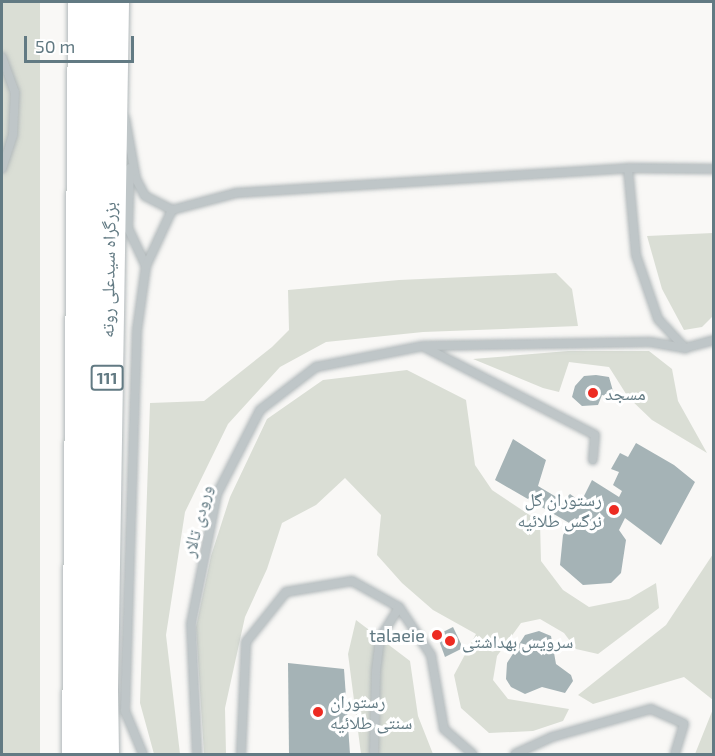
<!DOCTYPE html>
<html>
<head>
<meta charset="utf-8">
<style>
  body { margin:0 }
  #map { position:relative; width:715px; height:756px; overflow:hidden; background:#f9f8f6; font-family:"Exo 2","Noto Naskh Arabic",sans-serif }
  div>[style] { position:absolute }
  .green>* { inset:0; background:#daded5; transform-origin:0 0 }
  .building>* { inset:0; background:#a5b3b6 }
  .roads { filter:drop-shadow(0 0 2px #b2b9bb) drop-shadow(0 0 2px #b2b9bb) }
  .lane>* { height:8px; margin:-4px; padding:0 4px; transform-origin:4px; border-radius:4px; background:#bfc6c8 }
  .highway>* { height:32px; margin:-16px; padding:0 16px; transform-origin:16px; border-radius:16px; background:#fff }
  .dots>* { width:16px; height:16px; translate:-50% -50%; box-sizing:border-box; border:3px solid #fff; border-radius:50% }
  span { translate:-50% -50%; white-space:nowrap; text-align:center; line-height:1.15; -webkit-text-stroke:6px #fff; paint-order:stroke }
  .shield-label span { padding:2px 4px; background:#fff; border:2px solid; border-radius:4px; -webkit-text-stroke-width:0 }
  .shield-label { font-size:16px; color:#627a83; font-weight:700 }
  .street-label { font-size:18px; color:#627a83 }
  .poi-label { font-size:18px; color:#627a83 }
  .left { translate:0 -50%; text-align:left }
  .right { translate:-100% -50%; text-align:right }
  .frame { position:absolute; inset:0; border:3px solid #627a83; pointer-events:none }
  .scale { position:absolute; left:24px; top:36px; width:110px; height:27px; box-sizing:border-box; border:3px solid #627a83; border-top:0; padding-left:8px; font-size:18px; line-height:21px; white-space:nowrap; color:#627a83; -webkit-text-stroke:4px #fff; paint-order:stroke }
</style>
</head>
<body>
<div id="map">
  <div class="green">
    <i style="left:2px;top:2px;width:38px;height:752px"></i>
    <i style="clip-path:polygon(713px 233px,713px 316px,702px 327px,684px 330px,662px 289px,647px 236px)"></i>
    <i style="clip-path:polygon(556px 273px,572px 289px,578px 326px,423px 332px,326px 342px,280px 367px,228px 424px,185px 512px,166px 635px,180px 754px,154px 754px,140px 703px,150px 403px,204px 401px,272px 347px,289px 330px,288px 290px,399px 280px)"></i>
    <i style="clip-path:polygon(568px 351px,649px 351px,672px 369px,678px 401px,707px 453px,652px 420px,628px 397px,609px 367px,569px 362px,559px 392px,543px 388px,473px 359px)"></i>
    <i style="clip-path:polygon(407px 370px,466px 400px,475px 465px,492px 490px,540px 522px,541px 561px,563px 590px,589px 607px,629px 599px,656px 583px,659px 608px,598px 654px,576px 649px,564px 633px,540px 619px,521px 623px,497px 656px,493px 680px,508px 699px,569px 709px,563px 721px,533px 731px,489px 733px,461px 708px,454px 675px,476px 634px,433px 610px,402px 583px,377px 555px,381px 515px,345px 478px,316px 505px,282px 523px,267px 569px,245px 617px,225px 708px,226px 754px,204px 754px,196px 627px,211px 556px,230px 497px,267px 419px,323px 380px)"></i>
    <i style="clip-path:polygon(713px 554px,713px 700px,684px 677px,593px 704px,578px 695px,666px 625px)"></i>
    <i style="clip-path:polygon(356px 620px,410px 661px,418px 716px,433px 754px,361px 754px,348px 654px)"></i>
    <i style="clip-path:polygon(713px 709px,713px 754px,695px 754px)"></i>
  </div>
  <div class="building">
    <i style="clip-path:polygon(596px 375px,609px 377px,615px 398px,602px 395px,598px 405px,582px 406px,572px 397px,575px 386px,584px 376px)"></i>
    <i style="clip-path:polygon(513px 439px,546px 460px,538px 486px,563px 501px,570px 494px,581px 502px,592px 480px,619px 497px,622px 491px,613px 485px,619px 472px,611px 469px,620px 453px,628px 457px,636px 443px,674px 465px,695px 482px,661px 545px,625px 518px,619px 530px,626px 540px,621px 573px,611px 583px,583px 585px,560px 565px,563px 535px,571px 524px,495px 480px)"></i>
    <i style="clip-path:polygon(453px 627px,463px 648px,445px 657px,437px 635px)"></i>
    <i style="clip-path:polygon(539px 631px,551px 636px,556px 664px,571px 675px,573px 681px,565px 693px,542px 687px,525px 694px,511px 687px,506px 679px,507px 663px,525px 635px)"></i>
    <i style="clip-path:polygon(288px 663px,344px 669px,350px 754px,289px 754px)"></i>
  </div>
  <div class="roads">
    <div class="lane">
      <i style="left:2px;top:57px;width:37px;rotate:70deg"></i>
      <i style="left:15px;top:92px;width:43px;rotate:92.7deg"></i>
      <i style="left:13px;top:135px;width:35px;rotate:108deg"></i>
      <i style="left:125px;top:118px;width:62px;rotate:79.8deg"></i>
      <i style="left:136px;top:179px;width:19px;rotate:62deg"></i>
      <i style="left:145px;top:196px;width:30px;rotate:27deg"></i>
      <i style="left:130px;top:168px;width:60px;rotate:91.9deg"></i>
      <i style="left:128px;top:228px;width:42px;rotate:64.7deg"></i>
      <i style="left:628px;top:168px;width:87px;rotate:84.7deg"></i>
      <i style="left:636px;top:255px;width:68px;rotate:71deg"></i>
      <i style="left:658px;top:319px;width:40px;rotate:47deg"></i>
      <i style="left:426px;top:348px;width:190px;rotate:27.2deg"></i>
      <i style="left:595px;top:435px;width:25px;rotate:95deg"></i>
      <i style="left:143px;top:754px;width:47px;rotate:-112.7deg"></i>
      <i style="left:125px;top:711px;width:381px;rotate:-88.2deg"></i>
      <i style="left:137px;top:330px;width:65px;rotate:-82deg"></i>
      <i style="left:146px;top:266px;width:62px;rotate:-65.1deg"></i>
      <i style="left:172px;top:210px;width:66px;rotate:-14.9deg"></i>
      <i style="left:236px;top:193px;width:393px;rotate:-3.6deg"></i>
      <i style="left:628px;top:168px;width:86px;rotate:0.7deg"></i>
      <i style="left:197px;top:754px;width:130px;rotate:-92.6deg"></i>
      <i style="left:191px;top:624px;width:133px;rotate:-78.7deg"></i>
      <i style="left:217px;top:494px;width:94px;rotate:-62.9deg"></i>
      <i style="left:260px;top:410px;width:71px;rotate:-37.5deg"></i>
      <i style="left:316px;top:367px;width:109px;rotate:-11.1deg"></i>
      <i style="left:423px;top:346px;width:227px;rotate:-1deg"></i>
      <i style="left:650px;top:342px;width:36px;rotate:10deg"></i>
      <i style="left:685px;top:348px;width:30px;rotate:-15deg"></i>
      <i style="left:241px;top:754px;width:112px;rotate:-87.4deg"></i>
      <i style="left:246px;top:642px;width:64px;rotate:-51.3deg"></i>
      <i style="left:286px;top:592px;width:67px;rotate:-9.5deg"></i>
      <i style="left:352px;top:581px;width:54px;rotate:29deg"></i>
      <i style="left:399px;top:607px;width:58px;rotate:56.3deg"></i>
      <i style="left:431px;top:655px;width:75px;rotate:80deg"></i>
      <i style="left:444px;top:729px;width:38px;rotate:41deg"></i>
      <i style="left:374px;top:754px;width:83px;rotate:-88.6deg"></i>
      <i style="left:376px;top:671px;width:33px;rotate:-83deg"></i>
      <i style="left:380px;top:638px;width:36px;rotate:-58deg"></i>
      <i style="left:515px;top:754px;width:41px;rotate:-24.7deg"></i>
      <i style="left:552px;top:737px;width:103px;rotate:-15.8deg"></i>
      <i style="left:651px;top:709px;width:36px;rotate:24deg"></i>
      <i style="left:684px;top:724px;width:31px;rotate:107deg"></i>
    </div>
    <div class="highway">
      <i style="left:78px;top:754px;width:752px;rotate:-89.54deg"></i>
      <i style="left:103px;top:754px;width:65px;rotate:-90.9deg"></i>
      <i style="left:102px;top:689px;width:687px;rotate:-89.08deg"></i>
    </div>
  </div>
  <div class="dots">
    <i style="left:593px;top:393px;background:#ed2b22"></i>
    <i style="left:614px;top:510px;background:#ed2b22"></i>
    <i style="left:437px;top:635px;background:#ed2b22"></i>
    <i style="left:450px;top:641px;background:#ed2b22"></i>
    <i style="left:318px;top:712px;background:#ed2b22"></i>
  </div>
  <div class="shield-label">
    <span style="left:107px;top:378px">111</span>
  </div>
  <div class="street-label">
    <span style="left:108px;top:270px;rotate:-89deg">بزرگراه سیدعلی روته</span>
    <span style="left:197px;top:521px;rotate:-76deg">ورودی تالار</span>
  </div>
  <div class="poi-label">
    <span class="left" style="left:605px;top:393px">مسجد</span>
    <span class="right" style="left:602px;top:510px">رستوران گل<br>نرگس طلائیه</span>
    <span class="right" style="left:425px;top:635px">talaeie</span>
    <span class="left" style="left:462px;top:641px">سرویس بهداشتی</span>
    <span class="left" style="left:330px;top:712px">رستوران<br>سنتی طلائیه</span>
  </div>
  <div class="frame"></div>
  <div class="scale">50 m</div>
</div>
</body>
</html>
